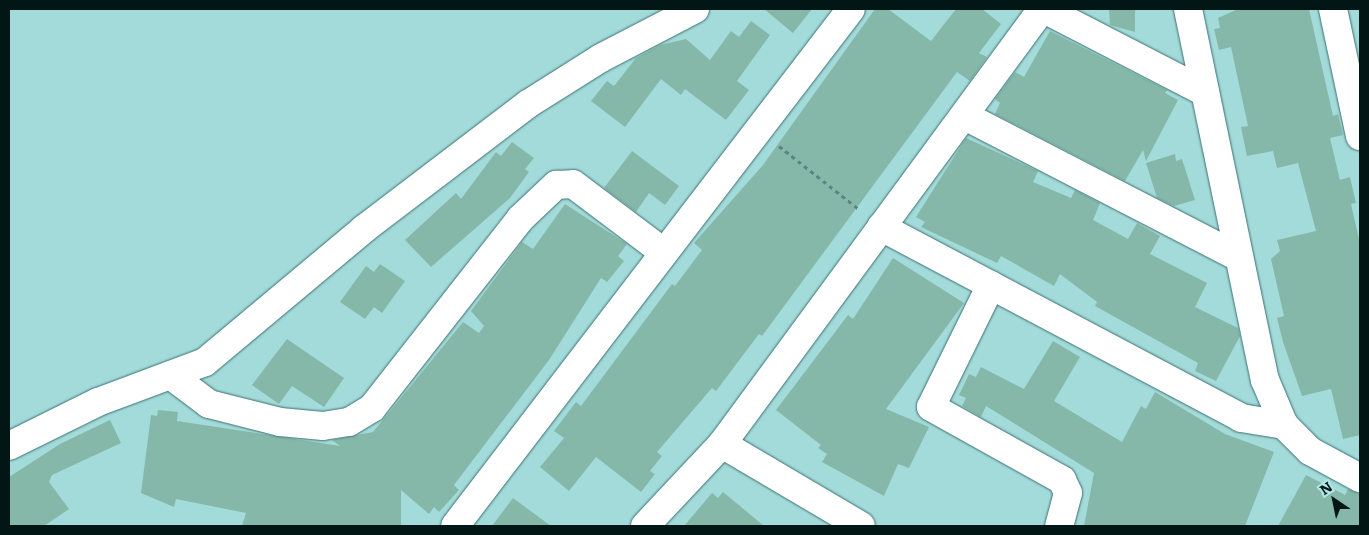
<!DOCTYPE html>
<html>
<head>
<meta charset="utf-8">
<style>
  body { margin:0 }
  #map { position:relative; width:1369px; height:535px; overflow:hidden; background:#a3dbda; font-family:Literata,serif }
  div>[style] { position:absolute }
  .building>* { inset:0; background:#85b8a9 }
  .path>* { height:3px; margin-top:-1.5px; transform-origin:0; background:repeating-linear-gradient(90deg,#5c8483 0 4px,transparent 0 8px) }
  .roads { filter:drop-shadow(0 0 1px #3a7070) drop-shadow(0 0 1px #3a7070) }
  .minor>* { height:28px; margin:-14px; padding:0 14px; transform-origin:14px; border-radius:14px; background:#fff }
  span { translate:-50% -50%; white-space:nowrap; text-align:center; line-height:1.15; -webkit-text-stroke:4px #afe8e7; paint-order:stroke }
  .frame { position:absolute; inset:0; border:10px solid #021616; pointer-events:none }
  .north { position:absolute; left:1309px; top:475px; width:50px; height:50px; -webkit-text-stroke:4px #afe8e7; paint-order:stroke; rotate:326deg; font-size:14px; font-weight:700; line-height:20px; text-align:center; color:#021616 }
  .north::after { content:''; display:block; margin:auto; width:18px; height:22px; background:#021616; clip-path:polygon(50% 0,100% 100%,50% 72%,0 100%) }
</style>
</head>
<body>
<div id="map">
  <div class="building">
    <i style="clip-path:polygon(764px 9px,812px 9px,793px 33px)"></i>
    <i style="clip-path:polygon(875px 9px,888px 9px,931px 41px,956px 9px,982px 9px,1001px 24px,979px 53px,987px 57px,970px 81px,957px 72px,762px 336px,759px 334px,716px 391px,712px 388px,657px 452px,662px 456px,650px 471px,655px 474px,641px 492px,596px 457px,569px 491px,540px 467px,564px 438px,554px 431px,576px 402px,581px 406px,672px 284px,675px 286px,702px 250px,694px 243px,763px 165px)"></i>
    <i style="clip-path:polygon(1109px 9px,1135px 9px,1135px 32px,1110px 25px)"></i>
    <i style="clip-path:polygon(1238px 9px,1309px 9px,1333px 116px,1338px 114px,1343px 135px,1330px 138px,1340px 180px,1350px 177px,1356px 203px,1351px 204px,1360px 244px,1360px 435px,1343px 439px,1331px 389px,1302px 396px,1283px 342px,1277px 318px,1284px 316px,1271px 259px,1280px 251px,1277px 240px,1316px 231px,1298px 163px,1277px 168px,1273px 151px,1247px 156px,1241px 127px,1248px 126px,1231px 47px,1219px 50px,1214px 29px,1220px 28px,1218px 18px)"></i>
    <i style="clip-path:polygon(751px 21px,770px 35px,737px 81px,749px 90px,726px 120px,685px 89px,681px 95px,661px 79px,625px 127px,591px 101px,607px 81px,614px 86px,636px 58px,660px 45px,686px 39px,710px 60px,731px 31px,739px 37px)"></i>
    <i style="clip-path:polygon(1050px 31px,1167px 90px,1165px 93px,1178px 100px,1146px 161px,1143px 150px,1125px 181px,995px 114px,1000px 103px,995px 99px,1015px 72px,1024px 77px)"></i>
    <i style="clip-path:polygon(966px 138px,1038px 171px,1033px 182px,1071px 198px,1075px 190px,1100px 203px,1093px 220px,1128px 239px,1137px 223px,1160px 236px,1150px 254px,1207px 283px,1195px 307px,1238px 328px,1240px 336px,1216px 381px,1195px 371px,1198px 363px,1095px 306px,1097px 302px,1060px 274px,1054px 286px,1001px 256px,997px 263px,921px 227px,925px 222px,916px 217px)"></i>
    <i style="clip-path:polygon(512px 142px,534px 158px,525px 169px,529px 172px,510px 198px,431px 267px,405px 240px,456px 193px,461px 199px,496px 152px,501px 156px)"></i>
    <i style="clip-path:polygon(632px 151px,679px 186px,665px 205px,649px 193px,636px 212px,604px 188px)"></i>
    <i style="clip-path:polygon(1175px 154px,1176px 161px,1182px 159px,1195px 200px,1174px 206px,1157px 198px,1146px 163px)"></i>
    <i style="clip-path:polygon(565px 204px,627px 244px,618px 256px,624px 261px,607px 282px,601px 278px,549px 360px,454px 485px,459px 490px,439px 512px,434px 507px,429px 514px,401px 490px,401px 526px,242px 526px,246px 513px,176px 499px,174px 507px,141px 493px,151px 415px,157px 416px,158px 410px,178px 412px,177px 421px,340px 446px,332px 440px,373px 432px,463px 322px,479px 333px,484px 326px,471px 311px,522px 242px,533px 249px)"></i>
    <i style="clip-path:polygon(893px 258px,964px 303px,886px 409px,929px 427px,909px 468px,898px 464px,884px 496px,822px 462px,827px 454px,818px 448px,821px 445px,776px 410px,848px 315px,853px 319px)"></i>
    <i style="clip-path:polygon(380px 264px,405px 281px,382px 313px,374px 307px,365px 319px,340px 302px,366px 266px,374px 272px)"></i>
    <i style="clip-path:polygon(287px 339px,344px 378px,324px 407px,292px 386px,279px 404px,252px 385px)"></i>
    <i style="clip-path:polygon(1053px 341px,1080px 357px,1054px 401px,1122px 442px,1141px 406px,1146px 409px,1155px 392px,1225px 434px,1274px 452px,1245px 526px,1084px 526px,1094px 473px,986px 406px,981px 417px,962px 406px,966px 398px,959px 395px,969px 374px,976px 377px,981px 367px,1024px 389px)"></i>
    <i style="clip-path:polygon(110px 420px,121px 443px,52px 475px,49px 482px,69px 509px,44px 526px,9px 526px,9px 477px,60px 444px)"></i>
    <i style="clip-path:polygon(1306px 475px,1345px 495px,1348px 489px,1360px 494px,1360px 526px,1278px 526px)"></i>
    <i style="clip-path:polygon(723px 492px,764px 526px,684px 526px,712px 493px,718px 498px)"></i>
    <i style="clip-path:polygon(513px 498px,551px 526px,492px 526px)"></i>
  </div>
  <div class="path">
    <i style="left:779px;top:146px;width:103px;rotate:38.3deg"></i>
  </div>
  <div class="roads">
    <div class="minor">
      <i style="left:1044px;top:9px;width:181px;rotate:27.3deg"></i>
      <i style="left:1188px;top:9px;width:379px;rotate:78.3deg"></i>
      <i style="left:1265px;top:380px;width:49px;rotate:67.1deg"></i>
      <i style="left:1284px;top:425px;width:37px;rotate:45deg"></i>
      <i style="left:1310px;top:451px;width:57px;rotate:28.4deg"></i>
      <i style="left:1333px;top:9px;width:130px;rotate:78deg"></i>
      <i style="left:965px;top:116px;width:307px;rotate:27.3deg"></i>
      <i style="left:881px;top:227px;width:408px;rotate:27.9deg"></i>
      <i style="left:1241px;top:418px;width:44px;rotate:9.2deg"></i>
      <i style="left:991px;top:285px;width:136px;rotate:116.2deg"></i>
      <i style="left:931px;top:407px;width:150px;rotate:29.1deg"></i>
      <i style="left:1062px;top:480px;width:14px;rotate:65deg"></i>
      <i style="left:1068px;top:493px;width:34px;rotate:105deg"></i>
      <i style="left:173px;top:377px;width:45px;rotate:36.9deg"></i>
      <i style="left:209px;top:404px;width:73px;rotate:14.2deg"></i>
      <i style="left:280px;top:422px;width:43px;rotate:5.3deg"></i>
      <i style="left:323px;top:426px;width:26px;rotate:-9deg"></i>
      <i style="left:349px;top:422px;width:27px;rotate:-31deg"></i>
      <i style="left:372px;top:408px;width:240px;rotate:-51.9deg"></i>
      <i style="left:520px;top:219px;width:50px;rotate:-43.4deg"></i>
      <i style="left:556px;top:185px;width:17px;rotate:-3deg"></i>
      <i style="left:573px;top:184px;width:111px;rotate:37deg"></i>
      <i style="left:722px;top:444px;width:161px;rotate:30.5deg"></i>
      <i style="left:9px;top:446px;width:99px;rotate:-26.3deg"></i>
      <i style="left:98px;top:402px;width:114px;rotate:-20.5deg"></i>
      <i style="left:205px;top:362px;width:207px;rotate:-39.9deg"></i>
      <i style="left:364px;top:229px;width:206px;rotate:-37.3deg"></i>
      <i style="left:528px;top:104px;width:86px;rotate:-32.2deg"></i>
      <i style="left:601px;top:58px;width:106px;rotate:-27.5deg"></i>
      <i style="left:455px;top:526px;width:651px;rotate:-52.55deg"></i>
      <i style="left:645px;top:526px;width:112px;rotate:-46.8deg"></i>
      <i style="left:722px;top:444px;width:540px;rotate:-53.66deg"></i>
    </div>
  </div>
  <div class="frame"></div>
  <div class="north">N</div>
</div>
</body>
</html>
